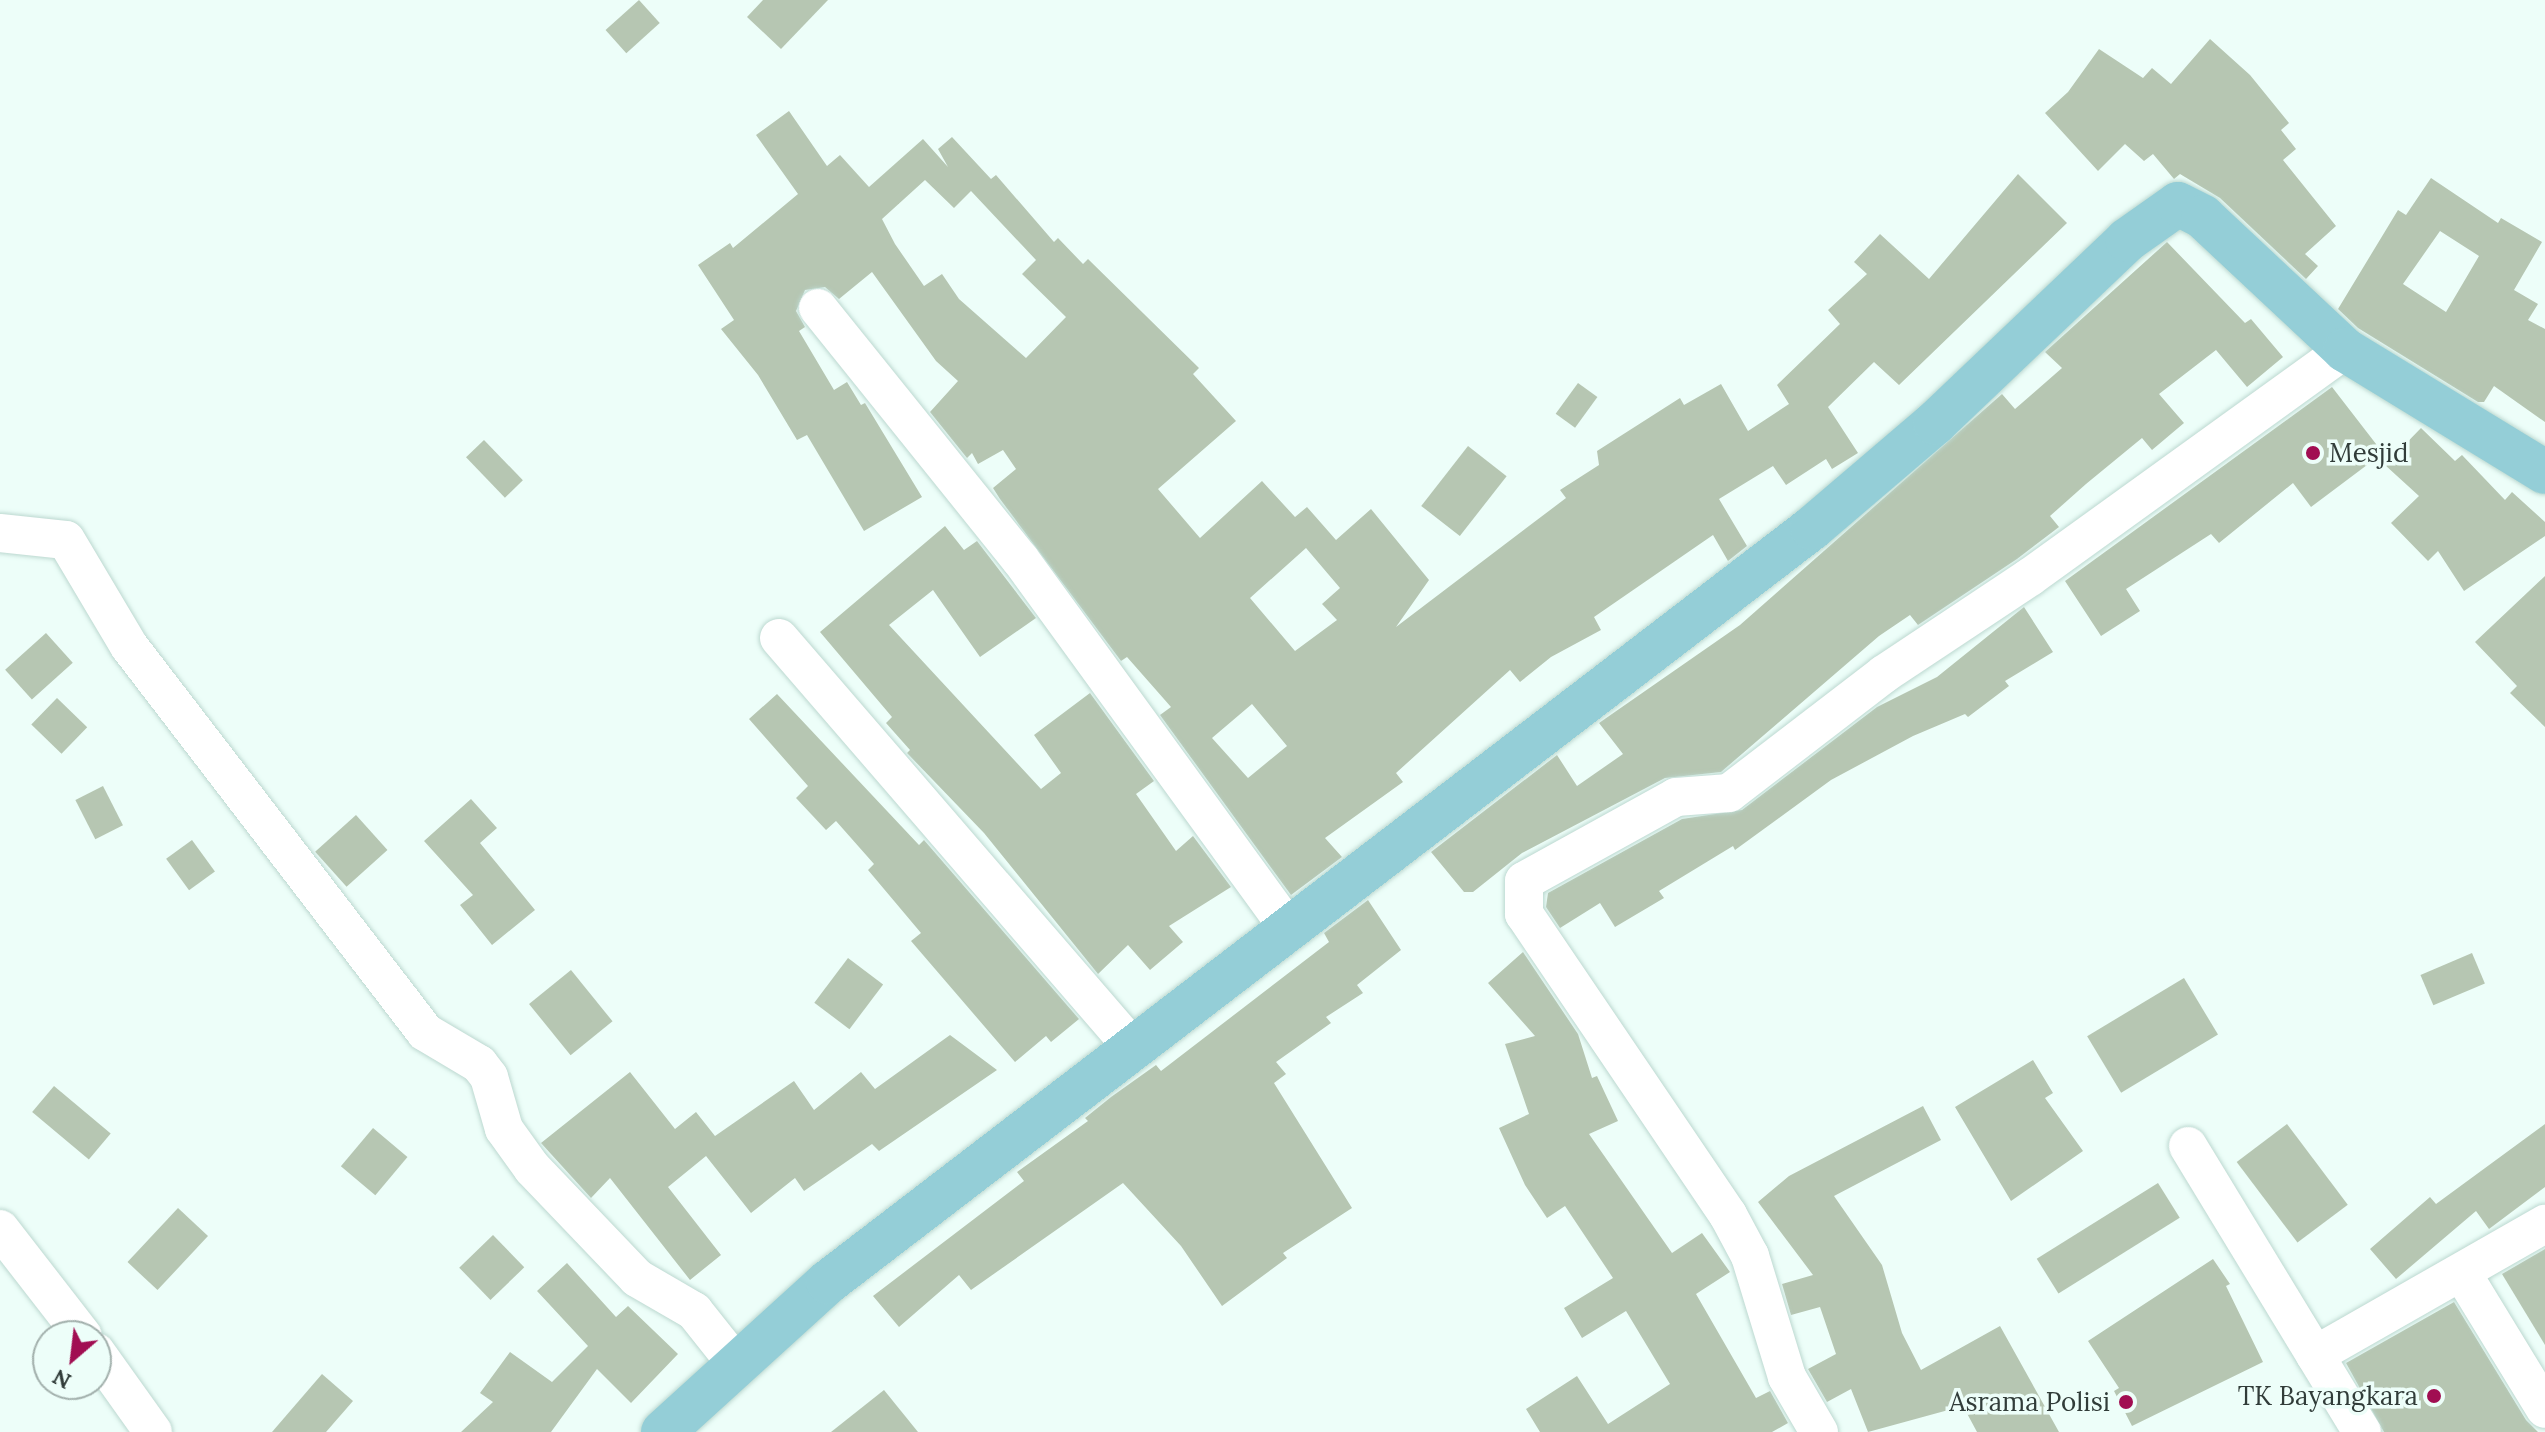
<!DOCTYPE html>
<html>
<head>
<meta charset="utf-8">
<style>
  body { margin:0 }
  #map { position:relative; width:2545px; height:1432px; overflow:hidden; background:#edfef9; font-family:Lora,serif }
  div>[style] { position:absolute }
  .building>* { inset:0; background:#b6c6b2; transform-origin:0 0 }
  .roads { filter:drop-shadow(0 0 2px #bcd8d0) drop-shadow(0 0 2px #bcd8d0) }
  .minor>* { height:38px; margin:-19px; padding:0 19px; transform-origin:19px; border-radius:19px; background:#fff }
  .major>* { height:44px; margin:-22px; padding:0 22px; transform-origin:22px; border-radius:22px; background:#94ced7 }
  .dots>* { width:22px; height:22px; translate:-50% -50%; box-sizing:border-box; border:4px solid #edfef9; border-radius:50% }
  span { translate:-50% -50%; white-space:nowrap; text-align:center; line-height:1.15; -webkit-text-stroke:7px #edfef9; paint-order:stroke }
  .poi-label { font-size:26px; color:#313c39 }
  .left { translate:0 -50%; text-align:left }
  .right { translate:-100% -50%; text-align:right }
  .north { position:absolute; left:32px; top:1320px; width:80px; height:80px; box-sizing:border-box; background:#edfef9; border:2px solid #a2b0ac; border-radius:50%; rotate:208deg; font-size:22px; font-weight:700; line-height:32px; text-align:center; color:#313c39 }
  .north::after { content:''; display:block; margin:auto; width:28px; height:36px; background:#a10e52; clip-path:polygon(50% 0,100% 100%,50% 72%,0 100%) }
</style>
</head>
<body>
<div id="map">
  <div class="building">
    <i style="left:639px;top:0;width:31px;height:45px;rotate:48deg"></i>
    <i style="clip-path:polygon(763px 0,828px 0,781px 49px,747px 17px)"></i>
    <i style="clip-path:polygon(2210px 39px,2250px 75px,2289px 123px,2281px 130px,2296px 149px,2283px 160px,2336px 226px,2305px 254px,2318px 266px,2306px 279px,2220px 198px,2180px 174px,2174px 179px,2153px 154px,2144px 161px,2125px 144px,2098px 171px,2045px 113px,2068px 92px,2099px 49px,2143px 78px,2152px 68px,2171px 84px)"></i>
    <i style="clip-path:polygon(evenodd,789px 111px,827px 166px,840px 155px,869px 187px,923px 139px,948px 167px,938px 149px,952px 137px,991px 179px,996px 175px,1054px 242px,1058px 238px,1083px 264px,1088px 259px,1199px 368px,1193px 374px,1236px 421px,1158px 489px,1200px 538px,1262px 481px,1295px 517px,1307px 507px,1336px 540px,1371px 509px,1429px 580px,1396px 627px,1566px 498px,1560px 490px,1599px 465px,1597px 451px,1680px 398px,1684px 405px,1721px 384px,1748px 431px,1789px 404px,1777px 385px,1840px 324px,1828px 310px,1867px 274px,1854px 262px,1880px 234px,1929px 279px,2018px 174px,2067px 223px,1899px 385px,1874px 362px,1828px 407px,1858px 453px,1832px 469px,1826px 459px,1786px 485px,1773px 466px,1719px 499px,1747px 546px,1728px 561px,1713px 535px,1594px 617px,1601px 630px,1551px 657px,1520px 682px,1510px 670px,1396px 773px,1403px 782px,1325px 838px,1342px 857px,1291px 895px,1160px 715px,1171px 707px,1127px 657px,1121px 661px,1000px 499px,993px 488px,1016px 469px,1003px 450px,978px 464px,972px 453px,967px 458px,930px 412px,958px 381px,936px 361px,872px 272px,839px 299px,825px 287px,805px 290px,796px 311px,805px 327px,799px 331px,834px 390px,847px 382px,861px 405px,865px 403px,922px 497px,864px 531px,807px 435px,797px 440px,758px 375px,721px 329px,734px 320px,698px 265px,730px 243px,733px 248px,798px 194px,756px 135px,789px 111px,925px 180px,954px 208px,971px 191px,1036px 260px,1022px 274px,1066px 317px,1026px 358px,959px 299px,942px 274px,924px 286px,895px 244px,882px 219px,925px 180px,789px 111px,1306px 548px,1340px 588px,1322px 604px,1337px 620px,1295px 651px,1250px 598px,1306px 548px,789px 111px,1252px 704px,1287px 746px,1248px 778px,1212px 738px,1252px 704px)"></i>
    <i style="clip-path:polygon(evenodd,2431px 178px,2498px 223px,2501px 218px,2542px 242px,2514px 290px,2538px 304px,2528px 320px,2545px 329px,2545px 422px,2494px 386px,2484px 402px,2478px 402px,2358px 328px,2338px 309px,2398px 210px,2406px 215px,2431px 178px,2440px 231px,2479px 256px,2446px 312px,2403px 284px,2440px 231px)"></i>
    <i style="clip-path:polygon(2167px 242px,2245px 323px,2251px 319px,2283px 357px,2247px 387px,2216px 350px,2159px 394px,2184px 423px,2152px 450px,2142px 438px,2086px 484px,2050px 516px,2059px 527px,2017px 559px,1918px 625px,1910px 615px,1879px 636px,1721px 772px,1665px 778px,1522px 853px,1473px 892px,1464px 892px,1431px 852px,1557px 755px,1577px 786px,1623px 754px,1599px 723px,1740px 625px,2002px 394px,2015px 409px,2062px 368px,2045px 352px)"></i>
    <i style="left:1578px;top:383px;width:24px;height:38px;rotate:36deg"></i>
    <i style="clip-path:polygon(2332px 387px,2383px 453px,2311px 507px,2293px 483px,2219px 543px,2211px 534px,2126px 589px,2140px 611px,2101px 636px,2065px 581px)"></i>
    <i style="clip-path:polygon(2421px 428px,2455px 461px,2462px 455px,2505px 500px,2512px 492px,2545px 522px,2545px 536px,2464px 591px,2438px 551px,2428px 561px,2391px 523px,2419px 496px,2385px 465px)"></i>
    <i style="left:484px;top:440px;width:56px;height:25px;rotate:46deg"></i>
    <i style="left:1468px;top:446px;width:49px;height:76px;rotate:38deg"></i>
    <i style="clip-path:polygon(945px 526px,964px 550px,977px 541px,1036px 618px,980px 657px,933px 590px,889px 625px,1041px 789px,1061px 773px,1034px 735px,1090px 693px,1154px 781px,1136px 794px,1176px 851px,1193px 836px,1231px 887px,1169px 926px,1183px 942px,1150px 970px,1128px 945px,1098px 974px,984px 833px,907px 753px,910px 750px,886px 723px,892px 717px,820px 632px)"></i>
    <i style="clip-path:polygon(2545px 576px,2545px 727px,2510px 693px,2517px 686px,2475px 642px)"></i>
    <i style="clip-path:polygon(2024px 607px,2053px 652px,2005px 681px,2009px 686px,1968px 717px,1965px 714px,1913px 736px,1831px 780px,1735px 850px,1733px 846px,1659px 891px,1664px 898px,1615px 927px,1600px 903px,1560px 928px,1546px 907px,1548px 893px,1682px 819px,1742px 810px,1877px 707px,1937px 677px)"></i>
    <i style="left:46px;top:633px;width:40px;height:55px;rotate:48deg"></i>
    <i style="clip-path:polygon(777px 694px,919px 845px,924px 840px,1079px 1019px,1051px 1042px,1046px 1036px,1015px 1062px,911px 941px,921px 933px,868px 870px,874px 864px,836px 821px,826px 830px,796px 798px,808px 786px,749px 719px)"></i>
    <i style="left:57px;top:698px;width:42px;height:37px;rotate:44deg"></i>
    <i style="left:103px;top:786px;width:44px;height:31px;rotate:63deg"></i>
    <i style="clip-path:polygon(471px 799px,497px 828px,480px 843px,535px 910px,492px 945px,460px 905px,473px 895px,424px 841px)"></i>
    <i style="left:356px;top:815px;width:47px;height:55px;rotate:48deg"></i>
    <i style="left:192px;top:840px;width:39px;height:32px;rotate:54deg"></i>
    <i style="clip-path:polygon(1368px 900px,1401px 950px,1357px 985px,1363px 993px,1326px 1017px,1331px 1023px,1276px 1062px,1286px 1074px,1274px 1083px,1352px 1208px,1283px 1253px,1287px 1258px,1222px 1306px,1181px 1246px,1123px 1183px,971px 1290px,959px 1275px,899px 1327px,873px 1296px,1024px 1181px,1017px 1172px,1088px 1121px,1085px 1118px,1111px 1097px,1156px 1065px,1161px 1071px,1329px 942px,1324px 933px)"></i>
    <i style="clip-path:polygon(1523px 952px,1578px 1034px,1592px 1078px,1597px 1076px,1618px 1121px,1589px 1134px,1672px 1253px,1702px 1233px,1730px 1272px,1696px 1294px,1756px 1398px,1770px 1391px,1788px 1423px,1772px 1432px,1540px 1432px,1526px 1409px,1577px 1376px,1608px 1424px,1670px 1384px,1626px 1311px,1582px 1338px,1564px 1308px,1613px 1278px,1565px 1206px,1547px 1218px,1525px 1185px,1499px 1128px,1529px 1114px,1505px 1044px,1535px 1036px,1488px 983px)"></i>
    <i style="left:2472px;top:953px;width:33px;height:56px;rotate:67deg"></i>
    <i style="left:848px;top:958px;width:44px;height:56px;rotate:37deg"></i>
    <i style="left:571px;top:970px;width:66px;height:54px;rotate:51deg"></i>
    <i style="left:2184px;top:978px;width:66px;height:113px;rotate:59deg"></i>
    <i style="clip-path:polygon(950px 1035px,997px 1070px,879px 1151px,872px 1144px,804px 1191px,795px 1178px,751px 1213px,706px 1156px,668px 1187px,721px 1255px,690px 1280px,610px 1178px,591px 1198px,541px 1143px,630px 1072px,675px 1129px,696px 1112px,715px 1136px,794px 1081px,814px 1110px,861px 1072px,875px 1089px)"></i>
    <i style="clip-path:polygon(2033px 1060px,2053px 1093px,2045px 1098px,2083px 1151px,2011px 1201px,1955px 1107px)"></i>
    <i style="left:54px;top:1086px;width:74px;height:34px;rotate:40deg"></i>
    <i style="clip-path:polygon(1923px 1106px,1941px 1140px,1834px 1196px,1882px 1265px,1902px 1333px,1921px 1370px,2000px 1326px,2059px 1432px,1977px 1432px,1963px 1406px,1868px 1432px,1851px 1389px,1827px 1402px,1808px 1369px,1836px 1354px,1820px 1307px,1791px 1315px,1782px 1284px,1813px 1275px,1758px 1202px,1789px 1176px)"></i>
    <i style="left:2287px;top:1124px;width:101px;height:63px;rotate:53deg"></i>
    <i style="clip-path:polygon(2545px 1124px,2545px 1187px,2489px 1229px,2476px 1211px,2396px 1279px,2370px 1249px,2430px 1197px,2436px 1204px)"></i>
    <i style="left:373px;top:1128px;width:45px;height:50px;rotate:40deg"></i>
    <i style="left:2158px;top:1183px;width:41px;height:143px;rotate:58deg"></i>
    <i style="left:178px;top:1208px;width:41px;height:74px;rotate:43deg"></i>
    <i style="left:493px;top:1235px;width:45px;height:47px;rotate:46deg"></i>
    <i style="clip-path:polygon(2545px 1249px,2545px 1345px,2502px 1274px)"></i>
    <i style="clip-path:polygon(2213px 1259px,2230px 1284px,2226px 1286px,2263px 1362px,2132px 1426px,2114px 1391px,2119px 1388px,2088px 1341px)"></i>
    <i style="clip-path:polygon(567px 1263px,616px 1317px,628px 1306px,678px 1354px,631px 1403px,597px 1369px,551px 1432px,461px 1432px,493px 1402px,480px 1393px,510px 1352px,552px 1382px,588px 1346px,537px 1291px)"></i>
    <i style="clip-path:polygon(2454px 1302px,2526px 1420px,2538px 1432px,2384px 1432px,2346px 1363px)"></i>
    <i style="clip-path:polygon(322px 1374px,353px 1401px,326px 1432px,272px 1432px)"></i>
    <i style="clip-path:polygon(884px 1390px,918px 1432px,831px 1432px)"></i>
  </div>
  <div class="roads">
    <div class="minor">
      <i style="left:818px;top:308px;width:322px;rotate:51.2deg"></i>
      <i style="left:1020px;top:559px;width:455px;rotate:54deg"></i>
      <i style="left:0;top:533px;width:66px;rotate:6.1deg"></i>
      <i style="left:66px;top:540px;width:123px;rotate:59.3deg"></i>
      <i style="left:129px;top:646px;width:486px;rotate:52.5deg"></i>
      <i style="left:425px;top:1032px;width:63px;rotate:30.7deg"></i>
      <i style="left:479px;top:1064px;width:16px;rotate:52deg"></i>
      <i style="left:489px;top:1077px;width:54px;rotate:73.9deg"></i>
      <i style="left:504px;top:1129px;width:48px;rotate:54.3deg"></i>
      <i style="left:532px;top:1168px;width:152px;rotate:46.3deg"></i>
      <i style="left:637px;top:1278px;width:66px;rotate:30.1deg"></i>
      <i style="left:694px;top:1311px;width:69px;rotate:51.5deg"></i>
      <i style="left:779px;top:638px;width:542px;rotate:49.19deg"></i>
      <i style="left:2188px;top:1146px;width:335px;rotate:58.7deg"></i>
      <i style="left:0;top:1229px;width:135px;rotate:52.2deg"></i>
      <i style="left:2462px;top:1273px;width:159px;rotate:58.6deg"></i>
      <i style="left:96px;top:1352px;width:98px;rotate:54.5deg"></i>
      <i style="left:2315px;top:1355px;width:265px;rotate:-29.7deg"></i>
      <i style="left:1819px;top:1432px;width:64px;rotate:-120.2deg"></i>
      <i style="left:1787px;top:1377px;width:127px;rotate:-107deg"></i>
      <i style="left:1750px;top:1256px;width:47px;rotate:-118.2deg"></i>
      <i style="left:1728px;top:1215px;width:364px;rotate:-124.1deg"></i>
      <i style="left:1524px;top:914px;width:33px;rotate:-90deg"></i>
      <i style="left:1524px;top:881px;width:174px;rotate:-28.9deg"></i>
      <i style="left:1676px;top:797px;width:53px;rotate:-4.3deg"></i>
      <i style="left:1729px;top:793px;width:195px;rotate:-37.5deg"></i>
      <i style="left:1884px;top:674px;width:175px;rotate:-33.6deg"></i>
      <i style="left:2030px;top:577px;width:388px;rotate:-35.8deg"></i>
    </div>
    <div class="major">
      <i style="left:663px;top:1432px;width:223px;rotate:-42.3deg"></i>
      <i style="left:828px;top:1282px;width:1240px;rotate:-37.46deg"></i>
      <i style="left:1812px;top:528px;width:162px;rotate:-40.5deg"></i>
      <i style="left:1935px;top:423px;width:265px;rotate:-43.6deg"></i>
      <i style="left:2127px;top:240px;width:62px;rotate:-35.2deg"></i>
      <i style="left:2178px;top:204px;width:28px;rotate:27deg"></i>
      <i style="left:2203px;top:217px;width:195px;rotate:43.1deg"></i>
      <i style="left:2345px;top:350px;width:234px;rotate:31.4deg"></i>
    </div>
  </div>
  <div class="dots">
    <i style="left:2313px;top:453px;background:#a10e52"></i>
    <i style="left:2434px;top:1396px;background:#a10e52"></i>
    <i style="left:2126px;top:1402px;background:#a10e52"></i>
  </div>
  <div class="poi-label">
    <span class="left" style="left:2329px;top:453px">Mesjid</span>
    <span class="right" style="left:2418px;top:1396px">TK Bayangkara</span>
    <span class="right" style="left:2110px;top:1402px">Asrama Polisi</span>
  </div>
  <div class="north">N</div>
</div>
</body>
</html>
